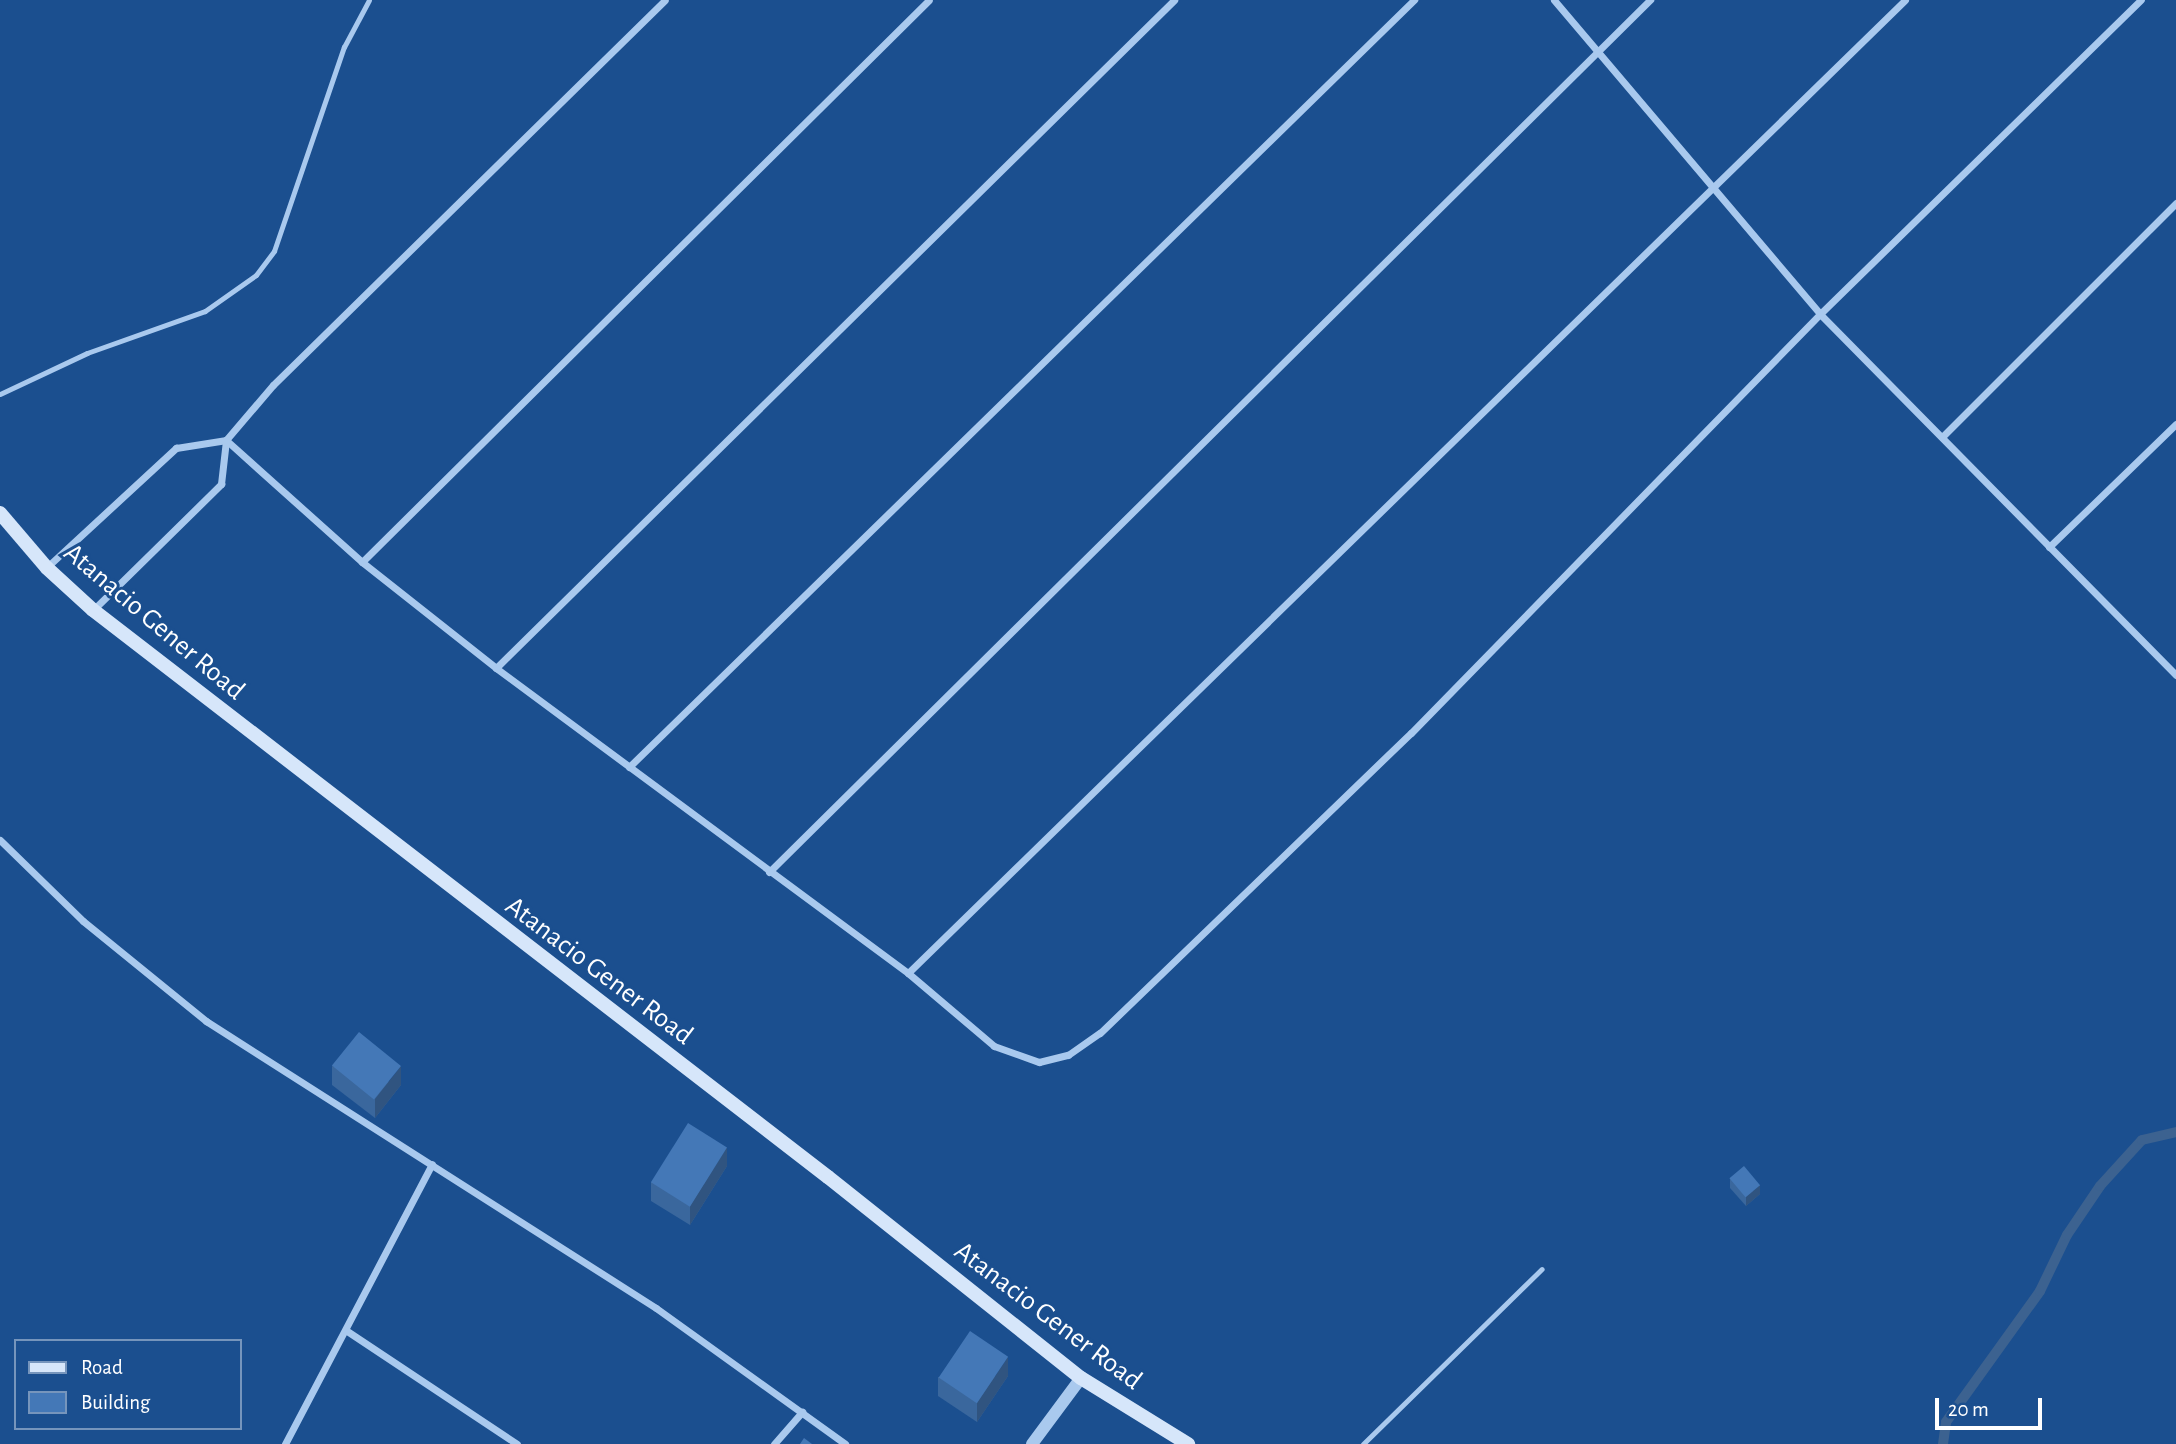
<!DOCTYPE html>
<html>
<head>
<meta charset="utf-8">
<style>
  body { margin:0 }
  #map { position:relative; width:2176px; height:1444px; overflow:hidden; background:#1b4f8f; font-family:"Alegreya Sans",sans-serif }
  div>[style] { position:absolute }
  .stream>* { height:10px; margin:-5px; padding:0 5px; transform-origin:5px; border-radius:5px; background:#3c6290 }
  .service>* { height:5px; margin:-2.5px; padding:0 2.5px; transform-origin:2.5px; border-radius:2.5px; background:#a9c9ee }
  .minor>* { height:7px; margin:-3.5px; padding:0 3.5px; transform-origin:3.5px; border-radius:3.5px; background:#a9c9ee }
  .tertiary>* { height:12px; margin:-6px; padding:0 6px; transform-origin:6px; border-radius:6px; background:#a9c9ee }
  .secondary>* { height:14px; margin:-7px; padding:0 7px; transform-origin:7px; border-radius:7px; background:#d6e6fa }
  .wall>* { inset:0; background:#3a679d }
  .shaded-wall>* { inset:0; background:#305480 }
  .building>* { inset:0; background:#4478b7; transform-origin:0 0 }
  span { translate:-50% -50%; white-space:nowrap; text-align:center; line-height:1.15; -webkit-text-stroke:6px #1b4f8f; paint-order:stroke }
  .street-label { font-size:28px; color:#fff }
  .legend { position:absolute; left:14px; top:1339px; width:228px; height:91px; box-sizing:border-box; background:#1b4f8f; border:2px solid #7695bc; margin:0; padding:9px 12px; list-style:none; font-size:21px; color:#fff }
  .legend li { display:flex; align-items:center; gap:14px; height:35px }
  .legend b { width:35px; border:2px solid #7695bc }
  .scale { position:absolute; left:1935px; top:1398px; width:107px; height:32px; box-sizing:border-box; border:4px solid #fff; border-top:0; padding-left:9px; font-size:21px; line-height:24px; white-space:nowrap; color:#fff; -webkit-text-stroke:5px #1b4f8f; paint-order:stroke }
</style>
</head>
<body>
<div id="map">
  <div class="stream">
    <i style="left:1943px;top:1444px;width:22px;rotate:-82deg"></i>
    <i style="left:1946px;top:1422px;width:161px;rotate:-54.3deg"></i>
    <i style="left:2040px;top:1291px;width:62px;rotate:-64.3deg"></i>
    <i style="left:2067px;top:1235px;width:59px;rotate:-56deg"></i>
    <i style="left:2100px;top:1186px;width:62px;rotate:-47.6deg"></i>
    <i style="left:2142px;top:1140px;width:35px;rotate:-13deg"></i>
  </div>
  <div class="service">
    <i style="left:0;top:394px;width:96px;rotate:-25.2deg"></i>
    <i style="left:87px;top:353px;width:125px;rotate:-19.6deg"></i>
    <i style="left:205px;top:311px;width:62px;rotate:-35.2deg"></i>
    <i style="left:256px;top:275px;width:30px;rotate:-53deg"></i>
    <i style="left:274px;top:251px;width:216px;rotate:-71.1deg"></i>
    <i style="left:344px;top:47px;width:53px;rotate:-62deg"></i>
    <i style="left:1363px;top:1444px;width:250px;rotate:-44.4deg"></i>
  </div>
  <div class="minor">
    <i style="left:1554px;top:0;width:412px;rotate:49.7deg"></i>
    <i style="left:1820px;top:314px;width:507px;rotate:45.4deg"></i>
    <i style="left:1942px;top:437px;width:331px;rotate:-45deg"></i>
    <i style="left:226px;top:440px;width:183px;rotate:41.9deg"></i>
    <i style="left:362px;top:562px;width:171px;rotate:38.3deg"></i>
    <i style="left:496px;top:668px;width:513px;rotate:36.51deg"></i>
    <i style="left:908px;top:973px;width:113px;rotate:40.3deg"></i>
    <i style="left:994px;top:1046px;width:48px;rotate:19.6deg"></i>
    <i style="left:1039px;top:1062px;width:30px;rotate:-14deg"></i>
    <i style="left:1068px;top:1055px;width:39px;rotate:-35deg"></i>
    <i style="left:1100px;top:1033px;width:432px;rotate:-44deg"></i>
    <i style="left:1411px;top:733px;width:586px;rotate:-45.69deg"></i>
    <i style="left:1820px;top:314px;width:449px;rotate:-44.4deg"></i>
    <i style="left:2049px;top:547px;width:177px;rotate:-44.1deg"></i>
    <i style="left:362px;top:562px;width:798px;rotate:-44.75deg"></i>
    <i style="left:47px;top:567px;width:176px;rotate:-42.7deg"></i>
    <i style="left:176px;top:448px;width:51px;rotate:-9.1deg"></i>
    <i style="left:93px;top:610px;width:180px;rotate:-44.5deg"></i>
    <i style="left:221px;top:484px;width:44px;rotate:-83.5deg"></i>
    <i style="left:226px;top:440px;width:72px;rotate:-49.5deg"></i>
    <i style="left:273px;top:385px;width:549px;rotate:-44.48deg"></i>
    <i style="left:496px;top:668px;width:952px;rotate:-44.57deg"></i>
    <i style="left:629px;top:767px;width:1098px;rotate:-44.34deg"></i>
    <i style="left:0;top:840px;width:116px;rotate:44.3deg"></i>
    <i style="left:83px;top:921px;width:159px;rotate:39.1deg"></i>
    <i style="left:206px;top:1021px;width:534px;rotate:32.53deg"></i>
    <i style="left:656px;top:1308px;width:233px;rotate:35.7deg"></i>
    <i style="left:769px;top:872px;width:1240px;rotate:-44.71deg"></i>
    <i style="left:908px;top:973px;width:1393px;rotate:-44.3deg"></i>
    <i style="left:347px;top:1331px;width:204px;rotate:33.6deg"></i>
    <i style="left:285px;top:1444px;width:316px;rotate:-62.3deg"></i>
    <i style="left:774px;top:1444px;width:43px;rotate:-48.8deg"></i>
  </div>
  <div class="tertiary">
    <i style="left:1032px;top:1444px;width:82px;rotate:-53.4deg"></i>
  </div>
  <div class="secondary">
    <i style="left:0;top:513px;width:72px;rotate:49.5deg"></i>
    <i style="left:47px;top:568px;width:62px;rotate:42.4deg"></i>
    <i style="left:93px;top:610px;width:928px;rotate:37.65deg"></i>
    <i style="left:828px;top:1177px;width:323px;rotate:38.5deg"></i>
    <i style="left:1081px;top:1378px;width:126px;rotate:31.7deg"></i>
  </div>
  <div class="wall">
    <i style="clip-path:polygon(332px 1066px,401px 1085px,375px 1118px,332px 1085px)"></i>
    <i style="clip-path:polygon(727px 1166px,690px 1225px,651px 1201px,651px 1182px)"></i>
    <i style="clip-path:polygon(1730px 1179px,1760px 1194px,1746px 1206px,1730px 1188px)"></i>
    <i style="clip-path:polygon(1008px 1376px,977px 1422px,938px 1396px,938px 1377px)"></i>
  </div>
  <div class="shaded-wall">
    <i style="clip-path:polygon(401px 1066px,401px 1085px,375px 1118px,375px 1099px)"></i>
    <i style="clip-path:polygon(727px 1147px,727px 1166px,690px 1225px,690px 1206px)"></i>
    <i style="clip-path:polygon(1760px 1185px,1760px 1194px,1746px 1206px,1746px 1197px)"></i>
    <i style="clip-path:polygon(1008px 1357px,1008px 1376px,977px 1422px,977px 1403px)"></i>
  </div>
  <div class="building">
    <i style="left:359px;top:1032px;width:54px;height:43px;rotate:39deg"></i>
    <i style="left:688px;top:1123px;width:46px;height:70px;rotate:32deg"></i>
    <i style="left:1744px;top:1166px;width:25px;height:19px;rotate:50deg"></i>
    <i style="left:970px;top:1331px;width:46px;height:56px;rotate:34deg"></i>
    <i style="clip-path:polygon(804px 1438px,812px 1444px,800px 1444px)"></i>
  </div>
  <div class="street-label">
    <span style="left:154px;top:622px;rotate:40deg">Atanacio Gener Road</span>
    <span style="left:599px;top:971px;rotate:37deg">Atanacio Gener Road</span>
    <span style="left:1048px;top:1316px;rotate:37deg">Atanacio Gener Road</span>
  </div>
  <ul class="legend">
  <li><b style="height:9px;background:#d6e6fa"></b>Road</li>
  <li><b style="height:19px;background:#4478b7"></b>Building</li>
  </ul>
  <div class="scale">20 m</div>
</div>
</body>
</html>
